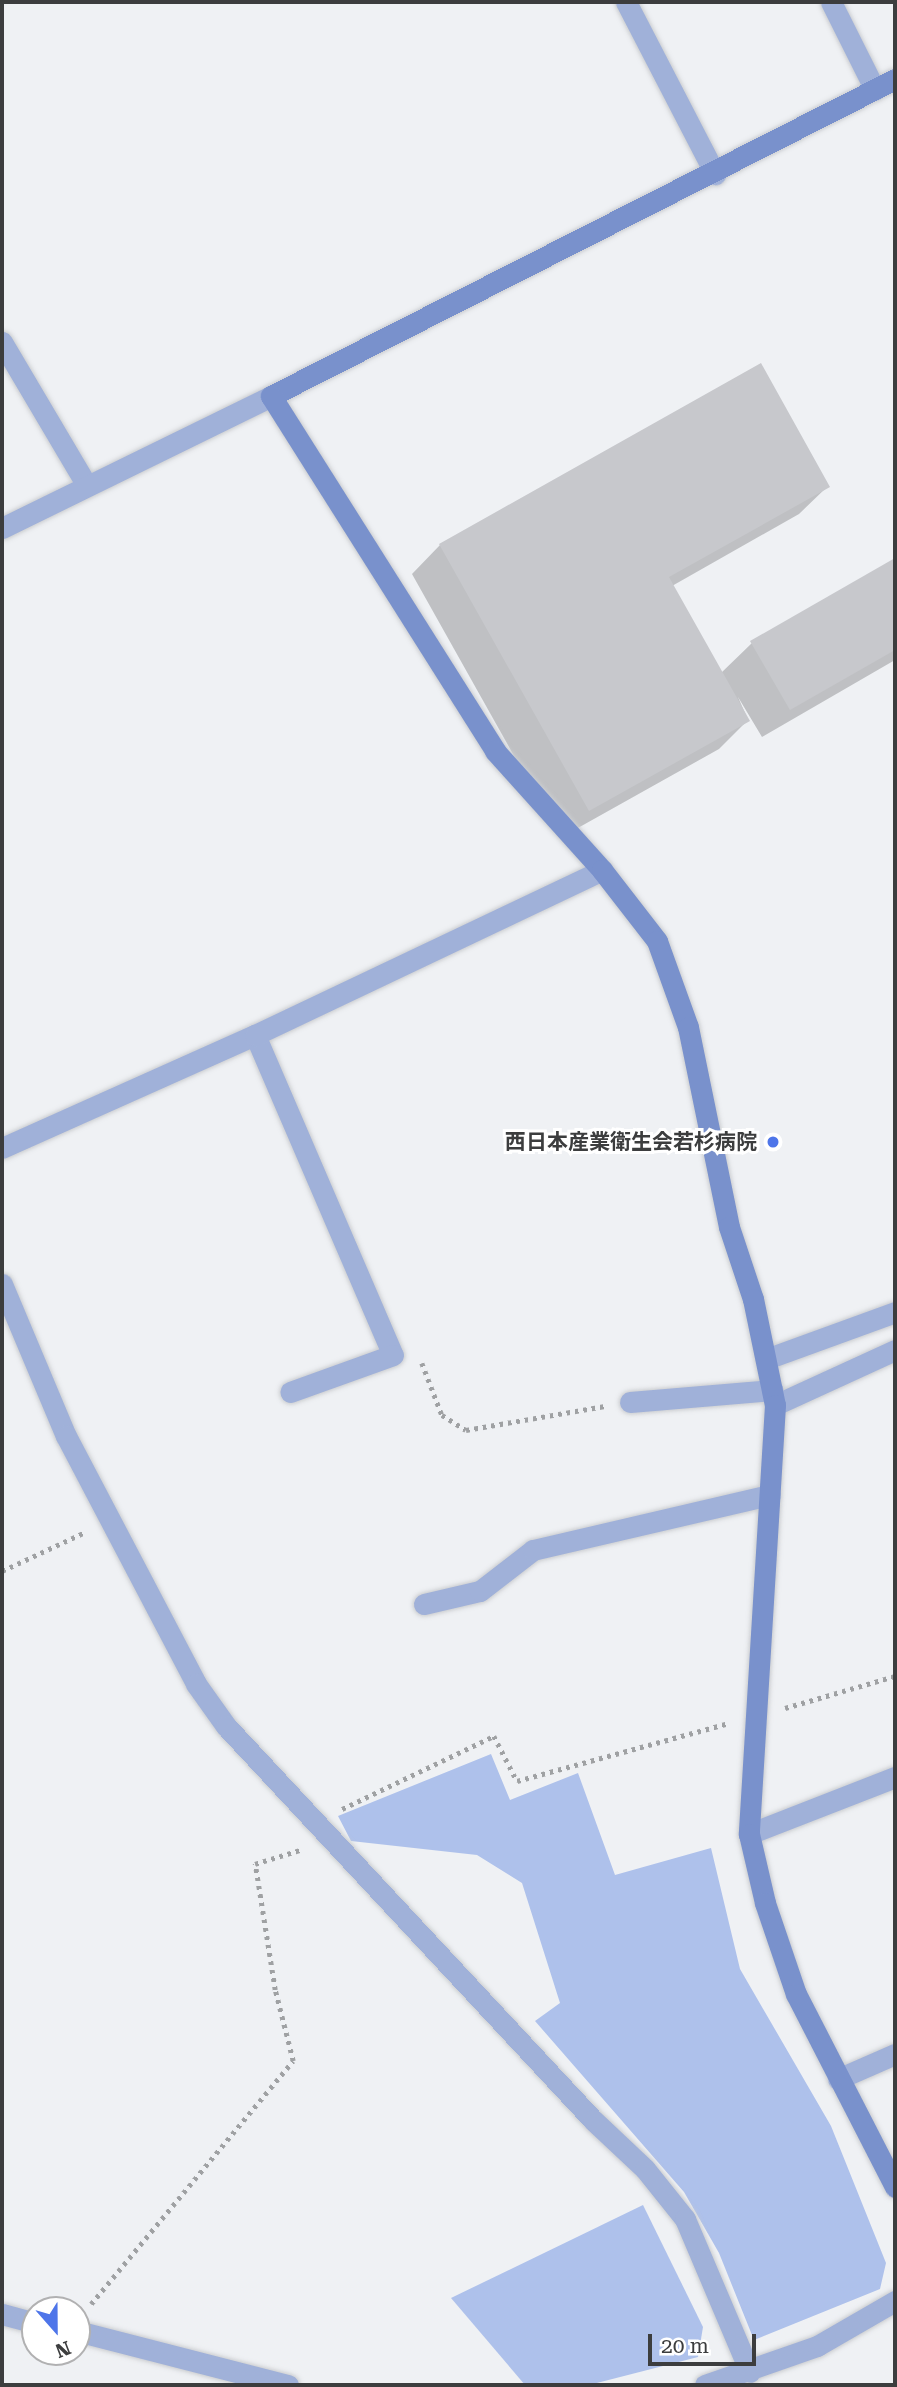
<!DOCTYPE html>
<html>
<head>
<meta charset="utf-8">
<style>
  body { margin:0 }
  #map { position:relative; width:897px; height:2387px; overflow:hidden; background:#eff1f4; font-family:"Roboto Serif","Noto Sans JP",serif }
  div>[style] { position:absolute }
  .green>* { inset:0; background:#aec1eb }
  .shadow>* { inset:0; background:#0003 }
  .building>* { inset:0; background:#c7c8cc }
  .path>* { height:4.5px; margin-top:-2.25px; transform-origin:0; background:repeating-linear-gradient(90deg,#9fa1a3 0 3.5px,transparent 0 8.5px) }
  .roads { filter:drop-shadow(0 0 2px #cbcdd0) drop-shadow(0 0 2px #cbcdd0) }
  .street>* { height:21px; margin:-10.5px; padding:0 10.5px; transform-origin:10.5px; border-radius:10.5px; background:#a0b1d9 }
  .secondary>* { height:21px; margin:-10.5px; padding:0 10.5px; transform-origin:10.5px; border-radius:10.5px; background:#7991cc }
  .dots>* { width:19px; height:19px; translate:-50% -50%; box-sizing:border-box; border:4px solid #fff; border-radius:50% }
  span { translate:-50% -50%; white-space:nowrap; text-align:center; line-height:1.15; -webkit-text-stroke:6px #fff; paint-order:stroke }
  .poi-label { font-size:21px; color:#3c3d3e; font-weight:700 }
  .right { translate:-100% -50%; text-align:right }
  .frame { position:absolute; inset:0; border:4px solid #3c3d3e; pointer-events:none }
  .north { position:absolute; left:21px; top:2296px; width:70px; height:70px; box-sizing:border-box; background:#fff; border:2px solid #b1b1b2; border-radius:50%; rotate:159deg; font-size:19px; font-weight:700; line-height:28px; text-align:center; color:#3c3d3e }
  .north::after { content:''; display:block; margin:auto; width:24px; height:32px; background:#4e75e9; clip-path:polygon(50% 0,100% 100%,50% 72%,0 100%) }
  .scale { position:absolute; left:648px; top:2334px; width:108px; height:32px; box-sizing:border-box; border:4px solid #3c3d3e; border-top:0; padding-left:9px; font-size:21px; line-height:24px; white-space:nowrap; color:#3c3d3e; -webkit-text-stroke:5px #fff; paint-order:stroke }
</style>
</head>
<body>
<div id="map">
  <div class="green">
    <i style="clip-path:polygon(491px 1754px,510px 1800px,578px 1773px,615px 1875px,711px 1848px,740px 1969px,831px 2126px,886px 2263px,880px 2289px,754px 2340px,719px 2253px,684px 2192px,535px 2021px,560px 2003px,522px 1883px,477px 1855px,351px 1841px,338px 1816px)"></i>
    <i style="clip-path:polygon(643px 2205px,703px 2327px,698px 2357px,589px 2385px,525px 2385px,451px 2298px)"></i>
  </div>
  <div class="shadow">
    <i style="clip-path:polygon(828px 486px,799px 514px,672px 586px,721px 673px,752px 643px,895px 560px,895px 660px,762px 737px,738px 697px,748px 720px,719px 749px,560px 838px,412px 574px,440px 545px)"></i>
  </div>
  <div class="building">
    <i style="clip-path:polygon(761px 363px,830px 487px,669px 577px,750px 721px,589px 811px,439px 544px)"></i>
    <i style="clip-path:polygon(895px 558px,895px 650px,790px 710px,750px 641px)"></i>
  </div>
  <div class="path">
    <i style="left:422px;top:1363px;width:56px;rotate:69deg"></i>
    <i style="left:442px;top:1415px;width:28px;rotate:32deg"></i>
    <i style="left:466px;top:1430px;width:141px;rotate:-9.8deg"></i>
    <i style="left:2px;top:1571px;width:89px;rotate:-25.1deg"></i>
    <i style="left:785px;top:1708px;width:115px;rotate:-16.2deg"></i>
    <i style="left:342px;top:1809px;width:169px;rotate:-25.7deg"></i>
    <i style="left:494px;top:1736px;width:51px;rotate:62.9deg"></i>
    <i style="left:517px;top:1781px;width:217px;rotate:-15.3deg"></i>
    <i style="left:91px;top:2304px;width:316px;rotate:-50.3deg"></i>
    <i style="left:293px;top:2061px;width:73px;rotate:-104.2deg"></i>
    <i style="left:275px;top:1990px;width:128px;rotate:-99deg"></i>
    <i style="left:255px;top:1864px;width:50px;rotate:-17.4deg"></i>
  </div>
  <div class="roads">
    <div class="street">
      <i style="left:626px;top:2px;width:194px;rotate:62.6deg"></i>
      <i style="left:831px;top:2px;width:98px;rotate:63.4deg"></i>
      <i style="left:2px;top:342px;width:167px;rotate:59.4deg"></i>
      <i style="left:2px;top:528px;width:300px;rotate:-26.1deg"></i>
      <i style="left:255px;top:1035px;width:348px;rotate:66.7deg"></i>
      <i style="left:393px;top:1355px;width:109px;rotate:160.2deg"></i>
      <i style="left:2px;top:1148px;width:277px;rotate:-24.1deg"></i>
      <i style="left:255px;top:1035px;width:384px;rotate:-25.4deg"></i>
      <i style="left:2px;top:1284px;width:165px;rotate:67.2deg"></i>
      <i style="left:66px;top:1436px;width:280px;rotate:62.3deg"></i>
      <i style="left:196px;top:1684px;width:52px;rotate:54.5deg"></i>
      <i style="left:226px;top:1726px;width:538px;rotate:47.03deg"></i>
      <i style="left:593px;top:2120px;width:71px;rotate:43.3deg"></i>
      <i style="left:645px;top:2169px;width:64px;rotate:51.3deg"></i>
      <i style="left:685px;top:2219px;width:166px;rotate:67deg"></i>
      <i style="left:766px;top:1359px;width:137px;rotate:-20deg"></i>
      <i style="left:630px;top:1402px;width:143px;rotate:-4.8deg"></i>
      <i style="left:775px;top:1405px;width:132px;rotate:-24.6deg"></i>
      <i style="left:424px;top:1604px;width:57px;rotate:-13.1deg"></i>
      <i style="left:480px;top:1591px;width:67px;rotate:-37.7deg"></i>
      <i style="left:533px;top:1550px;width:243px;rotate:-13.1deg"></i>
      <i style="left:749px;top:1834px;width:157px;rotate:-21.3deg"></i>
      <i style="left:838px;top:2079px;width:62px;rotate:-23.7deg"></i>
      <i style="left:2px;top:2314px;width:34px;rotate:15deg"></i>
      <i style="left:77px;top:2331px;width:218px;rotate:14.4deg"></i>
      <i style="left:705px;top:2385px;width:119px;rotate:-19.2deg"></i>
      <i style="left:817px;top:2346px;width:90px;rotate:-30deg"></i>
    </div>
    <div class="secondary">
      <i style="left:895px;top:79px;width:700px;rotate:153.07deg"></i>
      <i style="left:271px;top:396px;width:420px;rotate:57.7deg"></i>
      <i style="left:495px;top:751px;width:160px;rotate:48deg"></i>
      <i style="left:602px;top:870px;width:90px;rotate:52.2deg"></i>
      <i style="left:657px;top:941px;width:91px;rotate:70.2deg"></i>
      <i style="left:688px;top:1027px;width:204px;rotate:78.4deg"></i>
      <i style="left:729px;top:1227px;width:76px;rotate:71.6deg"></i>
      <i style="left:753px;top:1299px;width:108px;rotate:78.3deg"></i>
      <i style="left:775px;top:1405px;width:430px;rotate:93.5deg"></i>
      <i style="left:749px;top:1834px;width:71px;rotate:76.9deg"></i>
      <i style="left:765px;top:1903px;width:96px;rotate:71.2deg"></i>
      <i style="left:796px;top:1994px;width:217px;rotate:62.8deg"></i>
    </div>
  </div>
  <div class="dots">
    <i style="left:773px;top:1142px;background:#4e75e9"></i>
  </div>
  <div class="poi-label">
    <span class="right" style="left:757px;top:1142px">西日本産業衛生会若杉病院</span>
  </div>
  <div class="frame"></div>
  <div class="north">N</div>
  <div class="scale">20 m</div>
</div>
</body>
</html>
